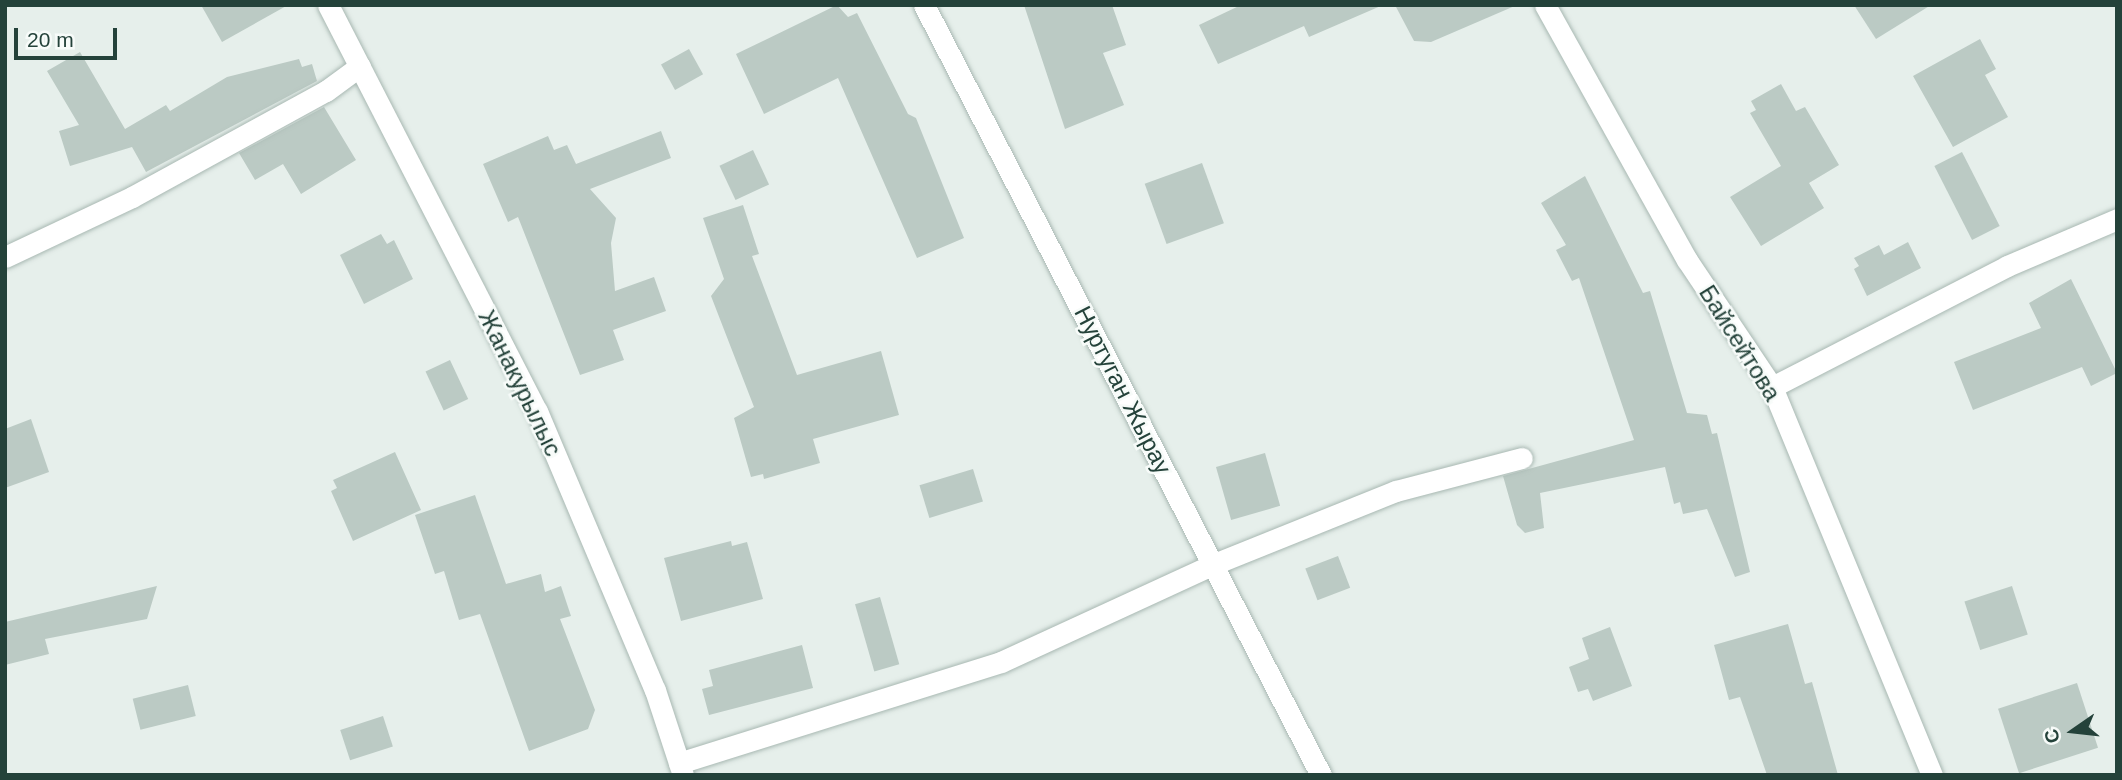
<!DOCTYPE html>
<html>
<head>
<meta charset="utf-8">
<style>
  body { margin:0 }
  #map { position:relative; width:2122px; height:780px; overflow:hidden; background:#e6efeb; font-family:Arial,sans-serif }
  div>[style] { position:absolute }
  .building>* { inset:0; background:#bbcac4; transform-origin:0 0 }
  .roads { filter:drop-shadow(0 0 2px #a8b8b2) drop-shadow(0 0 2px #a8b8b2) }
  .minor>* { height:21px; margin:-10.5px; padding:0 10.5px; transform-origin:10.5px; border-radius:10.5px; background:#fff }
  span { translate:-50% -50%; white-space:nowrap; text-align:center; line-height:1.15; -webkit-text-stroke:5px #f7fbf9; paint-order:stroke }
  .street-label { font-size:24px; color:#24423a }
  .frame { position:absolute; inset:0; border:7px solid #24423a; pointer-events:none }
  .north { position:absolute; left:2038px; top:696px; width:70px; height:70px; -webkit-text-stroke:5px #f7fbf9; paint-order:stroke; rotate:256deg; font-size:19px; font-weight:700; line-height:28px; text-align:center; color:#24423a }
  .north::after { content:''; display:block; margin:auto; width:24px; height:32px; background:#24423a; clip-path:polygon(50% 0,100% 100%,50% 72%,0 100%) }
  .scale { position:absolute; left:14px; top:28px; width:103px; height:32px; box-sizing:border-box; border:4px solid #24423a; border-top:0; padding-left:9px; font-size:21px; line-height:24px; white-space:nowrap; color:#24423a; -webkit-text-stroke:5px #f7fbf9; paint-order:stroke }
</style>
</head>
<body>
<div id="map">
  <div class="building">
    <i style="clip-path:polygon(201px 5px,288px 5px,222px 42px)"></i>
    <i style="clip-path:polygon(837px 5px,848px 17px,857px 13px,908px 114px,916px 118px,964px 238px,917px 258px,838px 78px,764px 114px,736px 54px)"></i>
    <i style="clip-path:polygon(1024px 5px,1112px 5px,1126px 45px,1103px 53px,1124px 105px,1065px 129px)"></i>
    <i style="clip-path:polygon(1241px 5px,1383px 5px,1309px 37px,1304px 26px,1218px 64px,1199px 25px)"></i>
    <i style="clip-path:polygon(1395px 5px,1517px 5px,1431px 42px,1414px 41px)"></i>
    <i style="clip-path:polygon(1854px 5px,1931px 5px,1876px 39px)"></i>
    <i style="clip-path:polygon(1980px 39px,1996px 69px,1985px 75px,2008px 117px,1953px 147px,1913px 76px)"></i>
    <i style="left:689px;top:49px;width:29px;height:32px;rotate:61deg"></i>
    <i style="clip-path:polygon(80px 52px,125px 129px,166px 105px,170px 111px,227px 77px,299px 59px,302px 67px,312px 64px,317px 81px,146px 172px,132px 147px,70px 166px,59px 131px,79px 125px,47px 71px)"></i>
    <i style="clip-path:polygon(1781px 84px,1796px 111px,1805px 107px,1839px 165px,1809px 183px,1824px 208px,1761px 246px,1730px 197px,1781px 166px,1750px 113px,1756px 110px,1751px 101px)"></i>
    <i style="clip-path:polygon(324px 107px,356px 160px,301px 194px,283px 164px,255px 180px,239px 153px)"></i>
    <i style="clip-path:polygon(661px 131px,671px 158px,590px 189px,616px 218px,611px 243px,615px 291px,654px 277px,666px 311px,613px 330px,624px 360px,580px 375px,518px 217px,508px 222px,483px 164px,548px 136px,554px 150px,567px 145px,576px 164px)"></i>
    <i style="left:753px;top:150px;width:38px;height:37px;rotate:65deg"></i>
    <i style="left:1962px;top:152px;width:83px;height:31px;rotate:63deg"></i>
    <i style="left:1202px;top:163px;width:64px;height:61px;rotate:70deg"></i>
    <i style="clip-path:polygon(1585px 176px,1643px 293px,1650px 291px,1687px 413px,1707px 415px,1712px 434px,1717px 433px,1750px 572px,1735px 577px,1707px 509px,1683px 514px,1680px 502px,1674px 504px,1665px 467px,1540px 493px,1544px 528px,1525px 533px,1517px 525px,1503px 476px,1634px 440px,1579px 278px,1572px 281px,1556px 250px,1566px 245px,1541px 203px)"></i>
    <i style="clip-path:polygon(743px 205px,759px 254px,752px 256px,797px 375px,881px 351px,899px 415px,813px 439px,820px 463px,764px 479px,763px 474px,751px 477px,734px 418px,754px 407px,711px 296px,724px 279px,703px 218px)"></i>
    <i style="clip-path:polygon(381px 234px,387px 244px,394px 240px,413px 279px,364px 304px,340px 255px)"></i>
    <i style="clip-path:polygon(1908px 242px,1921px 268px,1867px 296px,1854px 269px,1859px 266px,1854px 258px,1879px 245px,1884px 255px)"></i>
    <i style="clip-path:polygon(2071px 279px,2117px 373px,2091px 386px,2082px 367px,1973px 410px,1954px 362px,2041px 328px,2029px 303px)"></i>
    <i style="left:450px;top:360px;width:43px;height:27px;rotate:65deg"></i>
    <i style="clip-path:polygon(31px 419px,49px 472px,5px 488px,5px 429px)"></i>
    <i style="clip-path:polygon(395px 452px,421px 510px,353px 541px,331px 491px,337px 488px,333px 480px)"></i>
    <i style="left:1265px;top:453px;width:55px;height:51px;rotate:74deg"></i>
    <i style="left:973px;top:469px;width:34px;height:56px;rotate:73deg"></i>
    <i style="clip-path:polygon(475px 495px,506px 584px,541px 574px,545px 592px,561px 586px,571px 616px,560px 619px,595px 710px,588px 729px,529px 751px,480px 614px,459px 620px,444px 571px,435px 574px,415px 515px)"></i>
    <i style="clip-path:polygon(731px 541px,732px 546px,747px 542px,763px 599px,681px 621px,664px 558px)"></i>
    <i style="left:1338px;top:556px;width:34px;height:35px;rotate:69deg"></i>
    <i style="clip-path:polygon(157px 586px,147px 619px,45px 639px,49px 654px,5px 665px,5px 622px)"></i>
    <i style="left:2012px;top:586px;width:51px;height:50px;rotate:72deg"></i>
    <i style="left:880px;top:597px;width:70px;height:26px;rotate:74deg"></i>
    <i style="clip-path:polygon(1788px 624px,1805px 684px,1812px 682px,1838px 775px,1767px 775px,1740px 697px,1729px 700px,1714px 645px)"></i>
    <i style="clip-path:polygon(1610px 627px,1632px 686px,1593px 701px,1588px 689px,1578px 692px,1569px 667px,1589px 659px,1582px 638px)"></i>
    <i style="clip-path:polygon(802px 645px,813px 688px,709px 715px,702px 689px,713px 686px,709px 670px)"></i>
    <i style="left:2077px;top:683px;width:68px;height:83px;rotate:72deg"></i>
    <i style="left:188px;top:685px;width:32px;height:57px;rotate:76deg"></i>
    <i style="left:383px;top:716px;width:32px;height:45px;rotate:72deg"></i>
  </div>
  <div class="roads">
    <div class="minor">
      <i style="left:328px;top:5px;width:457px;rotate:62.8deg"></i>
      <i style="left:537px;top:411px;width:303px;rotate:67.1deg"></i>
      <i style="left:655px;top:690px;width:89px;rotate:71.8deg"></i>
      <i style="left:924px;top:5px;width:866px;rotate:62.73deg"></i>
      <i style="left:1545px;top:5px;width:292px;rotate:60.9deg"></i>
      <i style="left:1687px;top:260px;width:153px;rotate:56.2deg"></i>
      <i style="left:1772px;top:387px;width:420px;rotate:67.6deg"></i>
      <i style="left:5px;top:257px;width:140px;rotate:-25.3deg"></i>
      <i style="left:132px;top:197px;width:221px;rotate:-28.7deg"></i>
      <i style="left:326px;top:91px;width:42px;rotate:-36.3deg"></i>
      <i style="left:1772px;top:387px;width:264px;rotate:-27.2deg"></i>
      <i style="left:2007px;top:266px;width:120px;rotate:-23.1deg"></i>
      <i style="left:679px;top:763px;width:337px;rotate:-17.4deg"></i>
      <i style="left:1001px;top:662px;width:234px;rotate:-24.7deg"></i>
      <i style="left:1214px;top:564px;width:196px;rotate:-21.9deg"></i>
      <i style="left:1396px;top:491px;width:130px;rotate:-14.7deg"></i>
    </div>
  </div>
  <div class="street-label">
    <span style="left:1740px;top:343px;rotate:58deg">Байсейтова</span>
    <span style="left:520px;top:383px;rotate:64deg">Жанакурылыс</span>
    <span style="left:1123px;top:390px;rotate:63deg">Нуртуган Жырау</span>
  </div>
  <div class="frame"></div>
  <div class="north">С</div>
  <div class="scale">20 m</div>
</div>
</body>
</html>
